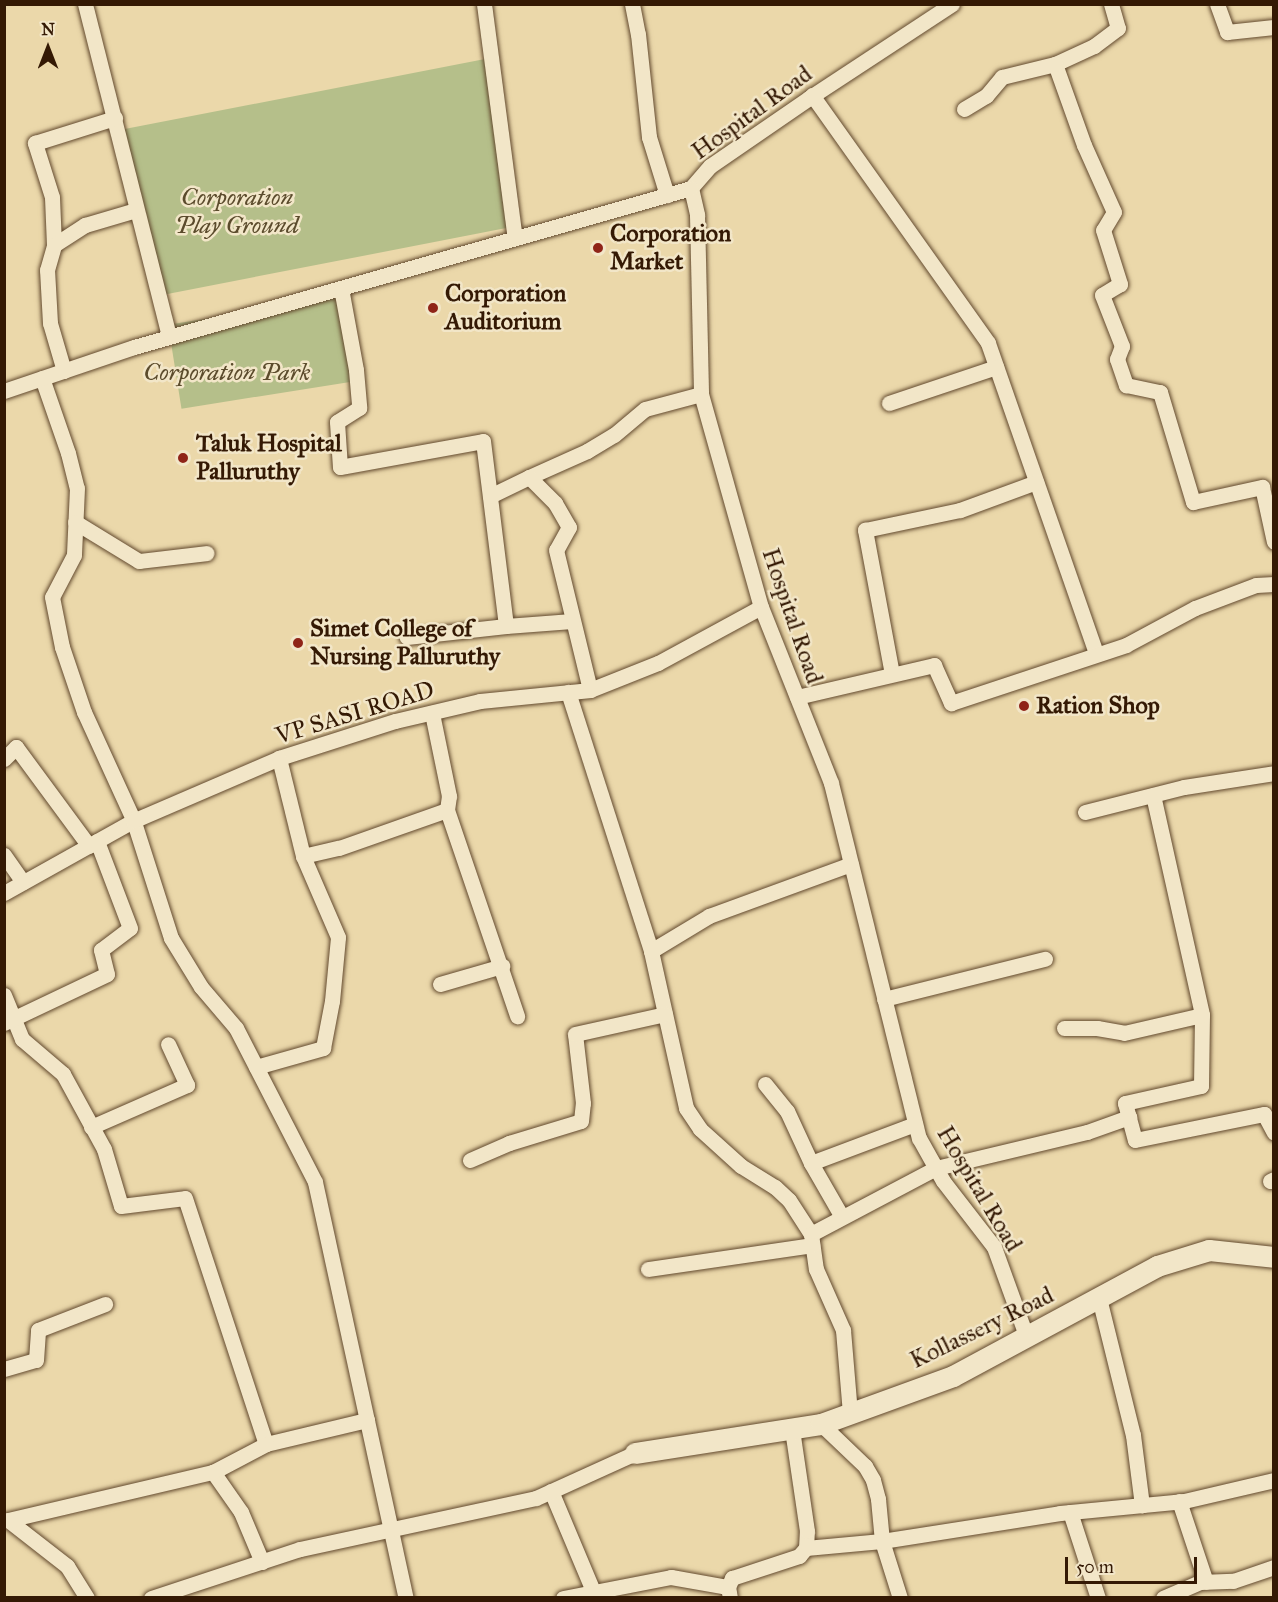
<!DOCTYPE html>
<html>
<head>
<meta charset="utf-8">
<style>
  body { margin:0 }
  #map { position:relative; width:1278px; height:1602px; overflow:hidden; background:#ebd8aa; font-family:"IM FELL Great Primer",serif }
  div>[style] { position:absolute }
  .green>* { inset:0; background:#b5bf8a; transform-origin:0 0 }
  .roads { filter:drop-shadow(0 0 2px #62492e) drop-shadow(0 0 2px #62492e) }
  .street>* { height:15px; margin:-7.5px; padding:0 7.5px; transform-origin:7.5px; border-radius:7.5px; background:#f2e6c8 }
  .secondary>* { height:21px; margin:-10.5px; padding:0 10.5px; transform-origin:10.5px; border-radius:10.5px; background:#f2e6c8 }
  .dots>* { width:16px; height:16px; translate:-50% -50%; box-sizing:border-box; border:3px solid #f2e6c8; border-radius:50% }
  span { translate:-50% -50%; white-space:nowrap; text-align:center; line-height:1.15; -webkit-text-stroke:5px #f2e6c8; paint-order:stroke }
  .street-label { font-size:24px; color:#341904 }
  .park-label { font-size:24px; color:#5b4b2c; font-style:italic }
  .poi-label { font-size:24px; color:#341904; font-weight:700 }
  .left { translate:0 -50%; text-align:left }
  .frame { position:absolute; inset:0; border:6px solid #341904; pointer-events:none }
  .north { position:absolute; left:18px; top:18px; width:60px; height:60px; -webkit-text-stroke:4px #f2e6c8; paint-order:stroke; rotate:0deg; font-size:16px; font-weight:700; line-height:24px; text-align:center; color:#341904 }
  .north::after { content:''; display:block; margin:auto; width:21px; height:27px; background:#341904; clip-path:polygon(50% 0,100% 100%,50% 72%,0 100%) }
  .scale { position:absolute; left:1065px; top:1557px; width:132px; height:27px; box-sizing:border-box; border:3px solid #341904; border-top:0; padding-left:8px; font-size:18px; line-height:21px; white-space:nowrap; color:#341904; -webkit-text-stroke:4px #f2e6c8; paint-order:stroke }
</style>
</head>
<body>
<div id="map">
  <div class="green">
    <i style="left:485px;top:59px;width:170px;height:367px;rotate:79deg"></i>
    <i style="left:343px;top:297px;width:85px;height:177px;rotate:81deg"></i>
  </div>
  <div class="roads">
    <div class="street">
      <i style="left:85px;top:4px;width:343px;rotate:75.8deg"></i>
      <i style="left:484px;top:4px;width:236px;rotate:82.5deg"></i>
      <i style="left:632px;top:4px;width:31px;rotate:79deg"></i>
      <i style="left:638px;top:34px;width:104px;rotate:83.9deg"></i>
      <i style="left:649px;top:137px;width:61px;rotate:72.8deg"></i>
      <i style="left:952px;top:4px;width:171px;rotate:146.7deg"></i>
      <i style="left:809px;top:98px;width:120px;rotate:145.5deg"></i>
      <i style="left:710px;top:166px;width:29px;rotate:131deg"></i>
      <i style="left:691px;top:188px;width:28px;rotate:77deg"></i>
      <i style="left:697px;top:215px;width:179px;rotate:88.7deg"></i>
      <i style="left:701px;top:394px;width:221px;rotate:74.3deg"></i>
      <i style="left:761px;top:607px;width:189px;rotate:68.3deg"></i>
      <i style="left:831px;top:783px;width:366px;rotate:76.1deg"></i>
      <i style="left:919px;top:1138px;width:49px;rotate:60.8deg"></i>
      <i style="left:943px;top:1181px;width:83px;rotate:52.3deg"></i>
      <i style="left:994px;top:1247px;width:97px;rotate:70.1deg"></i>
      <i style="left:1111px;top:4px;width:25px;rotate:74deg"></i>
      <i style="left:1118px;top:28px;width:30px;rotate:143deg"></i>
      <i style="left:1094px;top:46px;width:43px;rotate:155.2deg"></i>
      <i style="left:1055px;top:64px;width:86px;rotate:70.3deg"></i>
      <i style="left:1084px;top:145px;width:73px;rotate:65.9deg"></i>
      <i style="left:1114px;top:212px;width:21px;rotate:121deg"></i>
      <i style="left:1103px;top:230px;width:57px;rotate:72.5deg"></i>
      <i style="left:1120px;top:284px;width:21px;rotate:149deg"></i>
      <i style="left:1102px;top:295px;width:55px;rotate:68.6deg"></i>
      <i style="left:1122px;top:346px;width:14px;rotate:111deg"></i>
      <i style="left:1117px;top:359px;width:28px;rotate:71deg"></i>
      <i style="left:1126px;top:385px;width:35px;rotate:12deg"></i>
      <i style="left:1160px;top:392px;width:115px;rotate:73.3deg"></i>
      <i style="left:1193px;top:502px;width:71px;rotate:-12.3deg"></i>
      <i style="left:1262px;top:487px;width:56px;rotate:77.7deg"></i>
      <i style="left:1217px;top:4px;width:30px;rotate:70deg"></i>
      <i style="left:1227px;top:32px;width:47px;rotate:-6.1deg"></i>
      <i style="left:812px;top:95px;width:304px;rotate:54.6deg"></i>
      <i style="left:988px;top:343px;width:329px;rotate:70.8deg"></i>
      <i style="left:964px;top:109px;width:26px;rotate:-31deg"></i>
      <i style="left:986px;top:96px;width:25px;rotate:-50deg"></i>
      <i style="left:1002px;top:77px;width:55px;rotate:-13.8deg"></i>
      <i style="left:54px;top:245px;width:48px;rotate:-92.4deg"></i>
      <i style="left:52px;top:197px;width:57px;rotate:-107.5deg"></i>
      <i style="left:35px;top:143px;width:84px;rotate:-17.4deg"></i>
      <i style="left:341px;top:288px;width:83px;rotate:79.6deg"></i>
      <i style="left:356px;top:370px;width:38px;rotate:85deg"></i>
      <i style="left:359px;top:408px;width:26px;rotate:148deg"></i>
      <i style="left:337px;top:422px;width:45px;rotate:86.2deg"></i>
      <i style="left:340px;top:467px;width:145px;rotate:-10.3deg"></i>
      <i style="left:483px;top:441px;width:186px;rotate:82.9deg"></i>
      <i style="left:506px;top:626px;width:100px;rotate:173.7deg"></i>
      <i style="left:64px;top:371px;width:50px;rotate:-106.3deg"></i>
      <i style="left:50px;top:323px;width:53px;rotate:-93.2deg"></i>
      <i style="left:47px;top:270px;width:26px;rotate:-74deg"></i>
      <i style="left:54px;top:245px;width:37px;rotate:-33deg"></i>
      <i style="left:85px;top:225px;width:53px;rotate:-16.4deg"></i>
      <i style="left:42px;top:378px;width:79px;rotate:70.9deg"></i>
      <i style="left:68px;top:453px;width:36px;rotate:76deg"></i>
      <i style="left:77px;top:488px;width:67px;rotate:92.6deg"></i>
      <i style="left:74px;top:555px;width:47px;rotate:117.6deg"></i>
      <i style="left:52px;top:597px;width:51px;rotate:78.7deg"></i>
      <i style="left:62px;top:647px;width:69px;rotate:71.3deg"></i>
      <i style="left:84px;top:712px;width:118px;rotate:65.4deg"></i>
      <i style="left:133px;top:819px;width:125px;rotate:72.3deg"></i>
      <i style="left:171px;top:938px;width:57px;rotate:58.5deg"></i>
      <i style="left:201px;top:987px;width:54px;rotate:49.5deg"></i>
      <i style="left:236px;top:1028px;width:173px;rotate:62.8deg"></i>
      <i style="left:315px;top:1182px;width:426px;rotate:77.7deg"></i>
      <i style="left:4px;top:391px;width:137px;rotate:-18.7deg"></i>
      <i style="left:134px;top:347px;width:579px;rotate:-15.93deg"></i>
      <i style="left:889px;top:403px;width:113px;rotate:-18.6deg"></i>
      <i style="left:529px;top:477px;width:64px;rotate:-24.1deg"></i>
      <i style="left:587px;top:451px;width:31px;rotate:-31deg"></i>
      <i style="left:614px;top:435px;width:40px;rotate:-40deg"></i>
      <i style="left:645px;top:409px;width:58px;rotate:-15deg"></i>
      <i style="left:490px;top:496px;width:43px;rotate:-26deg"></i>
      <i style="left:529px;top:477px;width:37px;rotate:45deg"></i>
      <i style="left:555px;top:503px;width:28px;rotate:60deg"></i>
      <i style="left:569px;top:527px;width:26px;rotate:119deg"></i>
      <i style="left:556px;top:550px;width:144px;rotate:76.3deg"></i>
      <i style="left:75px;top:522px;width:75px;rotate:31.4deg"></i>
      <i style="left:139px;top:561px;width:68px;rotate:-6.7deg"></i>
      <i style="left:506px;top:626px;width:66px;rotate:-4.3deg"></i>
      <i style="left:892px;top:674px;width:147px;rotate:-100.6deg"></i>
      <i style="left:865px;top:530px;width:97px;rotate:-11.9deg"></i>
      <i style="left:960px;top:510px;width:81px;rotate:-20.2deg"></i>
      <i style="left:568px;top:692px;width:272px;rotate:72.2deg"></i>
      <i style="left:651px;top:951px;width:161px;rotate:77.4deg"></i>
      <i style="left:686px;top:1108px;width:25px;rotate:56deg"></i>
      <i style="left:700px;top:1129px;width:55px;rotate:42.1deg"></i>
      <i style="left:741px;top:1166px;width:40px;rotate:32deg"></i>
      <i style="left:775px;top:1187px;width:19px;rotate:43deg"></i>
      <i style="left:789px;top:1200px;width:40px;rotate:57.1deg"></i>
      <i style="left:811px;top:1234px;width:35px;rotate:82deg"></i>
      <i style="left:816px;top:1269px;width:67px;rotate:66.1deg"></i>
      <i style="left:843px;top:1330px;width:83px;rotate:85.2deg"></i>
      <i style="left:797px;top:697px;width:141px;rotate:-13.1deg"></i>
      <i style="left:934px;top:665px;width:42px;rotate:65.9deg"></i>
      <i style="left:951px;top:703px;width:184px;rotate:-18.3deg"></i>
      <i style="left:1126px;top:645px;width:78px;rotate:-28.2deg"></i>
      <i style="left:1195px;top:608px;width:65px;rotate:-20.7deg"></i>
      <i style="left:1256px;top:585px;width:18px;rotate:-3deg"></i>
      <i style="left:4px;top:759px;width:17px;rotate:-45deg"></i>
      <i style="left:16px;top:747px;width:123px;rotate:53.6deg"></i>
      <i style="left:1153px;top:795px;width:225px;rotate:77.4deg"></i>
      <i style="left:1202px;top:1015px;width:71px;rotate:90.8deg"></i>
      <i style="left:1201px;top:1086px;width:78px;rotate:167.4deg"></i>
      <i style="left:1125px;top:1103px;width:38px;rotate:75deg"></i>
      <i style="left:1135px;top:1140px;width:132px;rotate:-11.4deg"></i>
      <i style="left:1264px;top:1114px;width:21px;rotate:62deg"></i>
      <i style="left:447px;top:810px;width:218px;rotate:71.2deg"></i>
      <i style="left:1085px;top:812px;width:102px;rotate:-14.2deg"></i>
      <i style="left:1184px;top:787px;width:91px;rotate:-8.8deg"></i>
      <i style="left:4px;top:855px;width:33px;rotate:55deg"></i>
      <i style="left:303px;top:856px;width:37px;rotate:-13deg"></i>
      <i style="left:339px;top:848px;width:114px;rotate:-19.4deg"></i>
      <i style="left:447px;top:810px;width:14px;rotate:-82deg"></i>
      <i style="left:449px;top:796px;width:85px;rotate:-101.6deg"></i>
      <i style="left:4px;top:893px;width:148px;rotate:-29.2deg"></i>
      <i style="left:133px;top:821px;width:159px;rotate:-23.3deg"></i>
      <i style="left:279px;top:758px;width:122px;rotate:-17.7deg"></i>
      <i style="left:395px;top:721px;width:87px;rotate:-13.2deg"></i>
      <i style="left:480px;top:701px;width:111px;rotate:-5.7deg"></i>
      <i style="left:590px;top:690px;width:73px;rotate:-21.7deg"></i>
      <i style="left:658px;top:663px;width:117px;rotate:-28.5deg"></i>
      <i style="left:651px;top:951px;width:68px;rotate:-31.1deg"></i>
      <i style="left:709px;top:916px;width:151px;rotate:-20.1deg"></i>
      <i style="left:440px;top:984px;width:65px;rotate:-16.2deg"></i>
      <i style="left:4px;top:995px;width:48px;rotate:67.8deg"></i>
      <i style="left:22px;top:1039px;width:54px;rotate:40.5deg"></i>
      <i style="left:63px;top:1074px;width:85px;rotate:61.3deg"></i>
      <i style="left:104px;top:1149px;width:59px;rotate:73.4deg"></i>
      <i style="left:121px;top:1206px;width:64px;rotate:-7.1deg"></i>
      <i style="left:185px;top:1198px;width:259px;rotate:71.8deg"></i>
      <i style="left:266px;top:1444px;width:104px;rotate:-13.4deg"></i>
      <i style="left:884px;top:999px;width:166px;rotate:-14deg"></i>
      <i style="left:4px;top:1023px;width:114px;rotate:-25.4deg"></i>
      <i style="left:107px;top:974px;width:25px;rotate:-104deg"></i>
      <i style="left:101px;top:950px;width:36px;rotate:-37deg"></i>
      <i style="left:130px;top:928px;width:93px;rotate:-110.8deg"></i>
      <i style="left:1064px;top:1028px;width:33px"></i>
      <i style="left:1097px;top:1028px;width:27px;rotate:10deg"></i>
      <i style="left:1124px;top:1033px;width:80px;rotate:-13deg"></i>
      <i style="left:256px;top:1067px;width:70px;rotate:-15.8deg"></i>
      <i style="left:323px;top:1048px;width:48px;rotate:-79.2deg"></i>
      <i style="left:332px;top:1001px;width:64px;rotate:-84.6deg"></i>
      <i style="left:338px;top:937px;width:88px;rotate:-113.4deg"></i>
      <i style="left:303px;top:856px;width:101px;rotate:-103.8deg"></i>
      <i style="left:765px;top:1084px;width:35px;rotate:51deg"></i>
      <i style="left:787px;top:1111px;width:57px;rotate:65.2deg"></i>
      <i style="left:91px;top:1127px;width:105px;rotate:-23.6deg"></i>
      <i style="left:187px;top:1085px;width:45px;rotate:-114.9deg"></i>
      <i style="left:470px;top:1160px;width:43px;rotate:-23.6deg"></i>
      <i style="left:509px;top:1143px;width:75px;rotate:-17deg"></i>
      <i style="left:581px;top:1121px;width:18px;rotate:-84deg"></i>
      <i style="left:583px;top:1103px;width:69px;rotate:-96.6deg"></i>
      <i style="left:575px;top:1034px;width:92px;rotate:-12.5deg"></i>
      <i style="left:1270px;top:1181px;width:4px;rotate:-27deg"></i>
      <i style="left:842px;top:1217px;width:62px;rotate:-119.9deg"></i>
      <i style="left:811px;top:1163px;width:111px;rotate:-20.6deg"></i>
      <i style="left:811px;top:1234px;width:141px;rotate:-27.8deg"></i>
      <i style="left:936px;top:1168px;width:155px;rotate:-13.4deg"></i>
      <i style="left:1087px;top:1132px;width:45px;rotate:-19.7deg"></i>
      <i style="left:648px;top:1269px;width:166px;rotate:-8.3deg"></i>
      <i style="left:1099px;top:1298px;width:141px;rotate:76.1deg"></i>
      <i style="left:1133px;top:1435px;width:71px;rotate:82.7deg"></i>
      <i style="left:4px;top:1369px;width:33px;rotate:-16deg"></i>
      <i style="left:36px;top:1360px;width:30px;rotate:-86deg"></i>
      <i style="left:38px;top:1330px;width:72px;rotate:-21.2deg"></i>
      <i style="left:821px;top:1424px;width:61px;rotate:43.7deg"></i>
      <i style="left:865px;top:1466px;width:16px;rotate:60deg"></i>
      <i style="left:873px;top:1480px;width:20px;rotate:75deg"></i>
      <i style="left:878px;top:1499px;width:42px;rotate:84.6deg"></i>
      <i style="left:882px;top:1541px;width:60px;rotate:72.5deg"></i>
      <i style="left:551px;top:1491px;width:116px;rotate:67.2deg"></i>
      <i style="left:1179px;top:1501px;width:85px;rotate:71.6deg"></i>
      <i style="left:1070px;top:1512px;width:90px;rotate:72deg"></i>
      <i style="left:806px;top:1548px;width:76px;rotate:-5.3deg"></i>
      <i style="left:882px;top:1541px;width:180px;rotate:-8.9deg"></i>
      <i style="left:1060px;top:1513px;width:125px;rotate:-5.5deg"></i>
      <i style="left:1184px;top:1501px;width:92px;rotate:-13.1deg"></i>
      <i style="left:262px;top:1562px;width:54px;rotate:-112.8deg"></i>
      <i style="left:241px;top:1512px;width:49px;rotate:-125deg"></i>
      <i style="left:213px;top:1472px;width:60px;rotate:-27.8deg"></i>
      <i style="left:87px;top:1598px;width:38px;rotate:-122deg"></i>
      <i style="left:67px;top:1566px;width:75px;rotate:-142.1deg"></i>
      <i style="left:8px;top:1520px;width:211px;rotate:-13.2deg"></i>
      <i style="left:151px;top:1598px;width:157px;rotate:-18.2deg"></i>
      <i style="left:300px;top:1549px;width:241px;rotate:-12.2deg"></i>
      <i style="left:536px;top:1498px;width:109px;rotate:-24.4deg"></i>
      <i style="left:563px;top:1598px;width:110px;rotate:-11deg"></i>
      <i style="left:671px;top:1577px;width:58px;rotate:10deg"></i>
      <i style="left:730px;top:1598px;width:11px;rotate:-100deg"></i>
      <i style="left:728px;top:1587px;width:10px;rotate:-66deg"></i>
      <i style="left:732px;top:1578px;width:71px;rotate:-18.2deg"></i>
      <i style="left:799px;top:1556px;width:11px;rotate:-49deg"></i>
      <i style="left:806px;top:1548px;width:17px;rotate:-87deg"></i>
      <i style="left:807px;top:1531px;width:102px;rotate:-98.4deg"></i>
      <i style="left:1163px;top:1598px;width:40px;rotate:-23.4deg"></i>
      <i style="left:1200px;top:1582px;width:33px;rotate:-2deg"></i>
      <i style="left:1233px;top:1581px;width:43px;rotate:-18.9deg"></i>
    </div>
    <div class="secondary">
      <i style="left:635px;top:1453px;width:188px;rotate:-8.9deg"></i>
      <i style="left:821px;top:1424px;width:140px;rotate:-20deg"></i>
      <i style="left:953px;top:1376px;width:232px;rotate:-28.3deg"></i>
      <i style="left:1157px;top:1266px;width:54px;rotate:-17.1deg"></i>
      <i style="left:1209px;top:1250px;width:65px;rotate:6.1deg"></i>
    </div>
  </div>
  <div class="dots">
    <i style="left:598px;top:248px;background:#8f2418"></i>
    <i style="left:433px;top:308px;background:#8f2418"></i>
    <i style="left:183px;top:458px;background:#8f2418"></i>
    <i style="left:298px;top:643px;background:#8f2418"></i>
    <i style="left:1024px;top:706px;background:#8f2418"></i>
  </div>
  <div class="street-label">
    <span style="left:752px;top:113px;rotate:-36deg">Hospital Road</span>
    <span style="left:792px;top:616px;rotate:71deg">Hospital Road</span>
    <span style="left:355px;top:713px;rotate:-17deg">VP SASI ROAD</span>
    <span style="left:979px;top:1189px;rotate:59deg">Hospital Road</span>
    <span style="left:982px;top:1328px;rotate:-26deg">Kollassery Road</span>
  </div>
  <div class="park-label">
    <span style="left:237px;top:212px">Corporation<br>Play Ground</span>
    <span style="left:227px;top:373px">Corporation Park</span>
  </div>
  <div class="poi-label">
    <span class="left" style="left:610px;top:248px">Corporation<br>Market</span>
    <span class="left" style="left:445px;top:308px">Corporation<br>Auditorium</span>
    <span class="left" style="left:196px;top:458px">Taluk Hospital<br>Palluruthy</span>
    <span class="left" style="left:310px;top:643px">Simet College of<br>Nursing Palluruthy</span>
    <span class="left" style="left:1036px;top:706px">Ration Shop</span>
  </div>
  <div class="frame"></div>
  <div class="north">N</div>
  <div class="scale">50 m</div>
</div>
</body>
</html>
